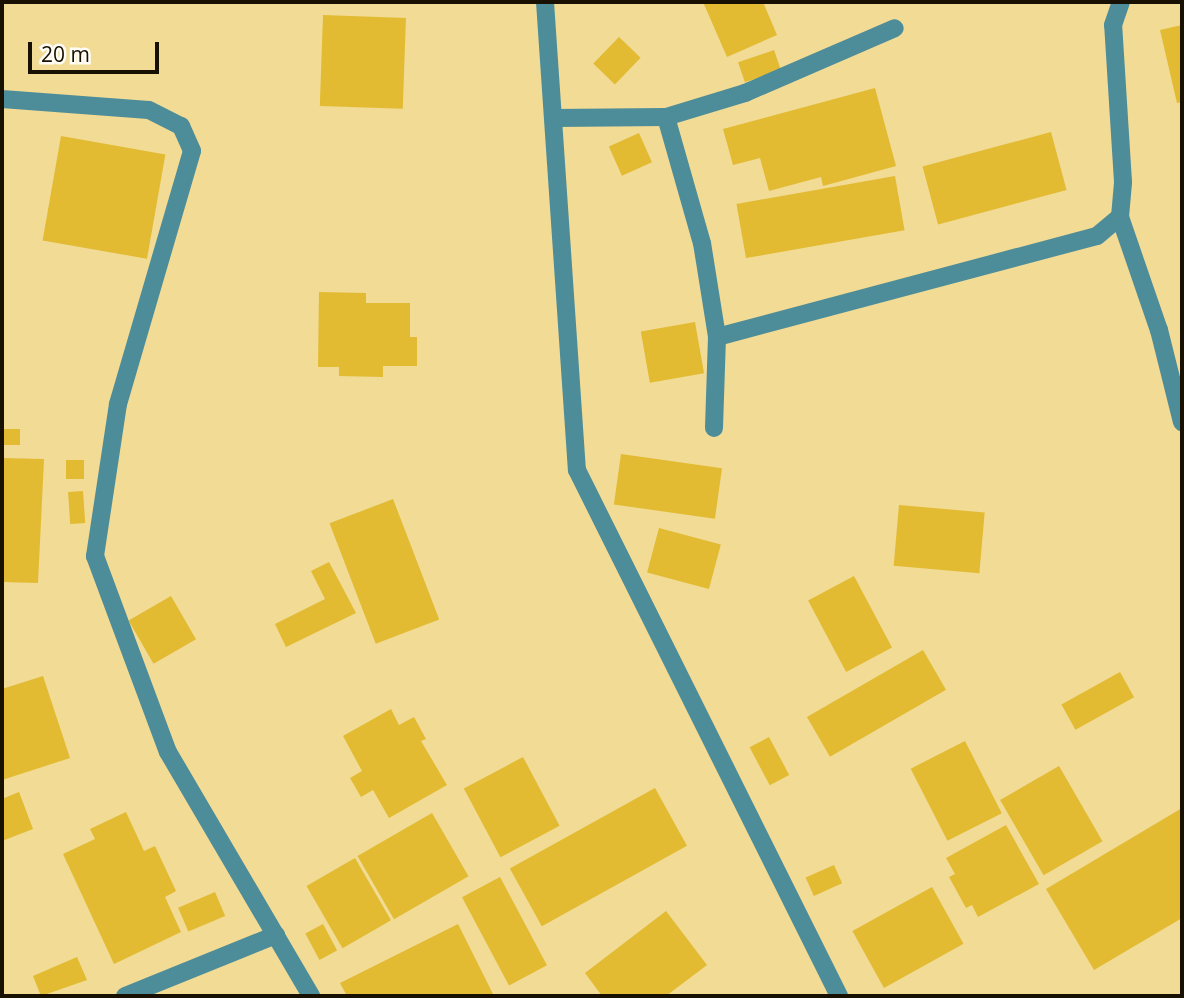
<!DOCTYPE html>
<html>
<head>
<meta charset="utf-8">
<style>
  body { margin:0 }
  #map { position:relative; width:1184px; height:998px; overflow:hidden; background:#f1db95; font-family:"Open Sans",sans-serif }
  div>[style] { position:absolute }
  .building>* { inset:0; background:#e2bb32; transform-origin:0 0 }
  .minor>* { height:18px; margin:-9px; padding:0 9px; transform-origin:9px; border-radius:9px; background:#4d8c99 }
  span { translate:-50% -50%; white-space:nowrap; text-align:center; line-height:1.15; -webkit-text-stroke:6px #fffdf6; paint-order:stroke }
  .frame { position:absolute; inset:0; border:4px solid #181000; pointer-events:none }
  .scale { position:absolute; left:28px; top:42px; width:131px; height:32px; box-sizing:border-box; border:4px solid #181000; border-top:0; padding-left:9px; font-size:21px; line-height:24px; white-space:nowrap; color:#181000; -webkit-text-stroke:5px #fffdf6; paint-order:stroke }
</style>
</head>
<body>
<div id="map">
  <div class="building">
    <i style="clip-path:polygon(703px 2px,763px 2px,777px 35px,727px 57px)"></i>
    <i style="left:323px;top:15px;width:83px;height:91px;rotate:2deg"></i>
    <i style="clip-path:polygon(1182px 25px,1182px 102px,1177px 103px,1160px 30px)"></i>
    <i style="left:619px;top:37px;width:30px;height:37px;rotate:44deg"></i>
    <i style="left:774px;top:50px;width:21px;height:38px;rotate:71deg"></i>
    <i style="clip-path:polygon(875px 88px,896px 166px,823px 186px,821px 177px,769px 191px,760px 158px,733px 165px,723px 129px)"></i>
    <i style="left:1051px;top:132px;width:60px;height:133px;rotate:75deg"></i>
    <i style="left:639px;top:133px;width:32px;height:33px;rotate:66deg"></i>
    <i style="left:61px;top:136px;width:106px;height:106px;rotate:10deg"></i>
    <i style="left:895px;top:176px;width:55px;height:161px;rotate:80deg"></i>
    <i style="clip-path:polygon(319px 292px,366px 293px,366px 303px,410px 303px,410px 337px,417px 337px,417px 366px,383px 366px,383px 377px,339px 376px,339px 367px,318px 367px)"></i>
    <i style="left:695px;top:322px;width:52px;height:55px;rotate:80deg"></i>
    <i style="left:20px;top:429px;width:16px;height:18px;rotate:90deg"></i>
    <i style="left:621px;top:454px;width:102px;height:51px;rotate:8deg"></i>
    <i style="clip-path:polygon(2px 458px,44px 459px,38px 583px,2px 582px)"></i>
    <i style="left:66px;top:460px;width:18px;height:19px"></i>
    <i style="left:83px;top:491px;width:32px;height:15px;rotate:86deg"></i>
    <i style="left:393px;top:499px;width:129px;height:68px;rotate:69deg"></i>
    <i style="left:899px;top:505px;width:86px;height:61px;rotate:5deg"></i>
    <i style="left:659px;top:528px;width:64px;height:46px;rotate:15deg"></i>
    <i style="clip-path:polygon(329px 562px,356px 613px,286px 647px,275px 624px,325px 599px,311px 571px)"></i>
    <i style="left:854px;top:576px;width:81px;height:52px;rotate:62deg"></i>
    <i style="left:171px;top:596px;width:50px;height:49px;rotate:60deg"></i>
    <i style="left:923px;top:650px;width:46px;height:134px;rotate:60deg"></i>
    <i style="left:1120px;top:672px;width:29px;height:67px;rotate:61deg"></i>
    <i style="clip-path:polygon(43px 676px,70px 758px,2px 780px,2px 689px)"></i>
    <i style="clip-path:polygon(391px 709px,399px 725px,414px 717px,426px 739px,421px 741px,447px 785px,389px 818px,373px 790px,361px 797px,350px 778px,362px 771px,343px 736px)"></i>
    <i style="left:769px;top:737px;width:43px;height:22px;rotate:62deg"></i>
    <i style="left:965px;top:741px;width:81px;height:61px;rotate:63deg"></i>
    <i style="left:523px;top:757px;width:78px;height:67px;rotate:62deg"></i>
    <i style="left:1059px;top:766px;width:87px;height:68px;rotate:60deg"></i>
    <i style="left:655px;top:788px;width:66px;height:166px;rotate:61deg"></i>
    <i style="clip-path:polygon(19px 792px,33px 829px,2px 841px,2px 799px)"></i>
    <i style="clip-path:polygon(1182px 808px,1182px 918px,1094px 970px,1046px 889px)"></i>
    <i style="clip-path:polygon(126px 812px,144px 851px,155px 846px,176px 891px,165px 897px,181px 932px,114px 964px,63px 854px,95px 839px,90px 829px)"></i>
    <i style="left:432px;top:813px;width:73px;height:86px;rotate:60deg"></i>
    <i style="clip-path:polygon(1006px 825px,1039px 884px,978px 917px,972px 905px,966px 908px,949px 877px,955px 874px,946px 858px)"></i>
    <i style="left:355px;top:858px;width:72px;height:56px;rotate:60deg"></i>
    <i style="left:834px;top:865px;width:20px;height:31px;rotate:66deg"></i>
    <i style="left:500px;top:877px;width:100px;height:43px;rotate:62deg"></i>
    <i style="left:932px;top:887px;width:65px;height:91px;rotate:61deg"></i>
    <i style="left:215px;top:892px;width:26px;height:40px;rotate:67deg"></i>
    <i style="clip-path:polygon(666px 911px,707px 965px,666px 996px,602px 996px,585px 973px)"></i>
    <i style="left:323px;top:924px;width:30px;height:20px;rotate:62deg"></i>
    <i style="clip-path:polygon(458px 924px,494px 996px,347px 996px,340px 983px)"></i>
    <i style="clip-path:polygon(77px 957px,87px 980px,41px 996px,33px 976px)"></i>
  </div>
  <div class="minor">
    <i style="left:545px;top:2px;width:469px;rotate:86.1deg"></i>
    <i style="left:577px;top:470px;width:588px;rotate:63.52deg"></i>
    <i style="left:2px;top:99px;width:147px;rotate:4.3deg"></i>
    <i style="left:149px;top:110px;width:36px;rotate:27deg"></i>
    <i style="left:181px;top:126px;width:27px;rotate:66deg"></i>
    <i style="left:192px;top:151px;width:264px;rotate:106.3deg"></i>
    <i style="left:118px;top:404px;width:154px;rotate:98.6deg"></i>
    <i style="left:95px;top:556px;width:209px;rotate:69.6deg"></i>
    <i style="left:168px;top:752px;width:283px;rotate:59.6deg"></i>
    <i style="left:666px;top:117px;width:131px;rotate:74.1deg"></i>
    <i style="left:702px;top:243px;width:95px;rotate:80.9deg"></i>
    <i style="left:717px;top:337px;width:91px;rotate:91.9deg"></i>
    <i style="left:554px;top:118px;width:112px;rotate:-0.5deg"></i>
    <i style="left:666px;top:117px;width:83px;rotate:-16.9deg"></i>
    <i style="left:745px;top:93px;width:163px;rotate:-23.4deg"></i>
    <i style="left:1120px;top:217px;width:120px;rotate:71deg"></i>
    <i style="left:1159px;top:330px;width:95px;rotate:76deg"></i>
    <i style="left:717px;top:337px;width:393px;rotate:-14.9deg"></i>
    <i style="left:1097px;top:236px;width:30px;rotate:-40deg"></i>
    <i style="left:1120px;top:217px;width:35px;rotate:-85deg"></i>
    <i style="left:1123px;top:182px;width:157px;rotate:-93.6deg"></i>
    <i style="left:1113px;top:25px;width:24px;rotate:-71deg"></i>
    <i style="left:125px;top:996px;width:163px;rotate:-22deg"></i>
  </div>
  <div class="frame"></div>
  <div class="scale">20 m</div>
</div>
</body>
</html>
